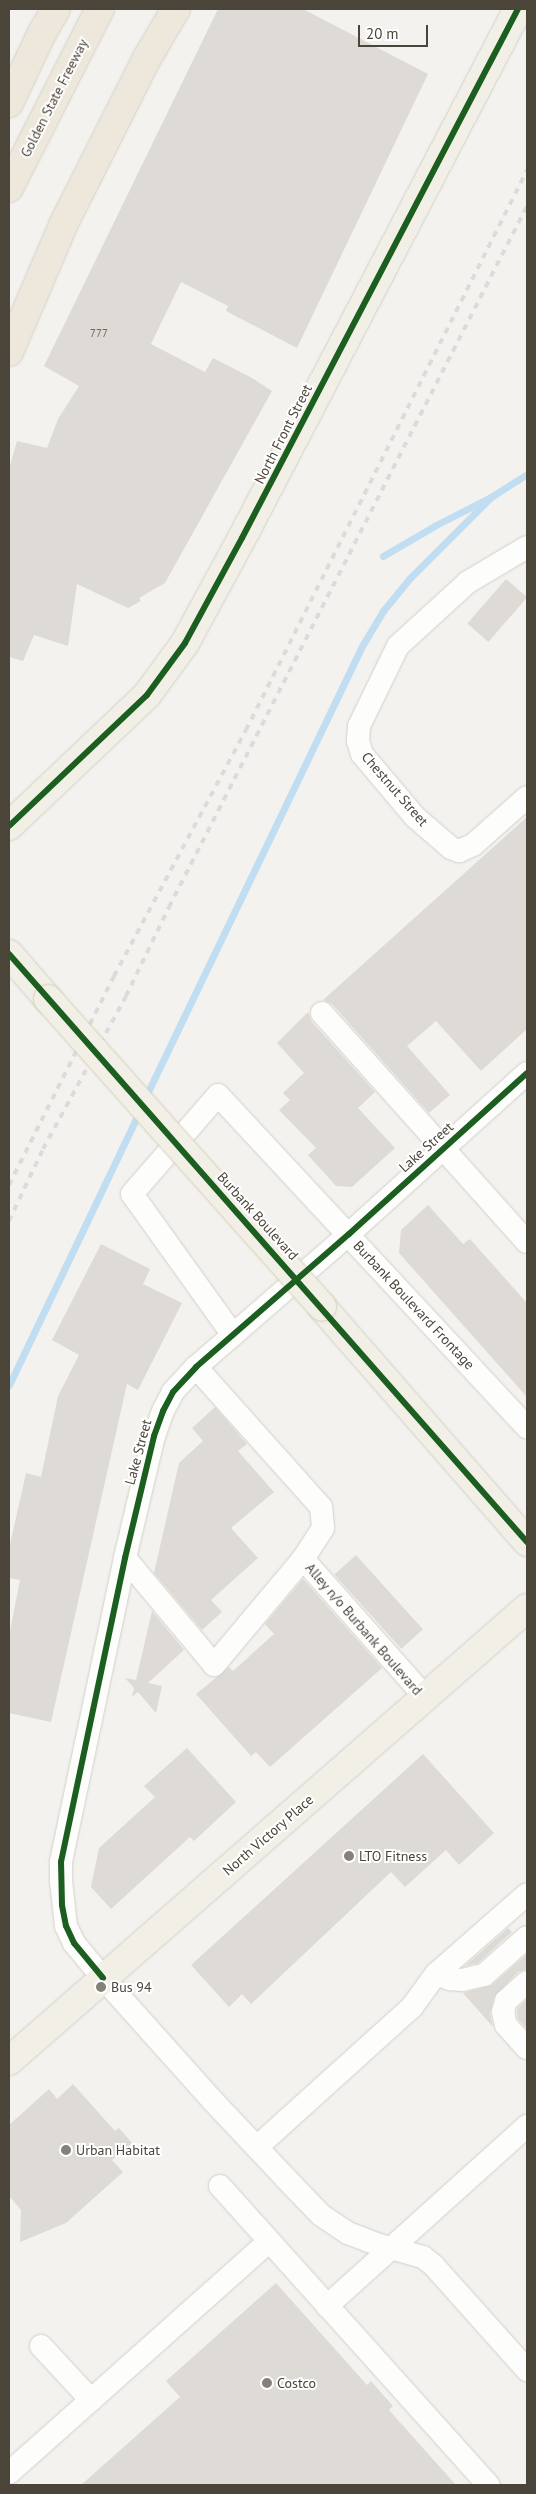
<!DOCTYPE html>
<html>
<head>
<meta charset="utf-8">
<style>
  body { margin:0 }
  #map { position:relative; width:536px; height:2494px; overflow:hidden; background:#f4f2ee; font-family:"PT Sans",sans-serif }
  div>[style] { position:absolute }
  .stream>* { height:7px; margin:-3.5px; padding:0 3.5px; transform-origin:3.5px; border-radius:3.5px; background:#c0ddf1 }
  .building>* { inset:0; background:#dedbd6; transform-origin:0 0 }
  .roads { filter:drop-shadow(0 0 1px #d2d0cb) drop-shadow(0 0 1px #d2d0cb) }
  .minor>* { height:22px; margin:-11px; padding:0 11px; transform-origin:11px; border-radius:11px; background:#fdfdfc }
  .major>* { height:28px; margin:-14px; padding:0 14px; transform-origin:14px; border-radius:14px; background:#f2efe6 }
  .highway>* { height:28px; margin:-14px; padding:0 14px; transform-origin:14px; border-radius:14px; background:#ede8db }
  .rail>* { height:4px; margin-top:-2px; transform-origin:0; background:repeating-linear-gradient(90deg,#dbdbda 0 6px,transparent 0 12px) }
  .bridges { filter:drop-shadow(0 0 1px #d6cebb) drop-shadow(0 0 1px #d6cebb) }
  .major-bridge>* { height:28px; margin:-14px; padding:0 14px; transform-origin:14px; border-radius:14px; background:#f2efe6 }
  .cycleway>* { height:6px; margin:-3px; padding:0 3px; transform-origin:3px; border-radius:3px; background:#1b5e20 }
  .dots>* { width:14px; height:14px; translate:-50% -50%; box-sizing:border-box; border:2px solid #fff; border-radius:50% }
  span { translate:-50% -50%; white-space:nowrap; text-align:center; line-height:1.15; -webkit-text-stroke:4px #fff; paint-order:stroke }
  .number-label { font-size:11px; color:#706a61 }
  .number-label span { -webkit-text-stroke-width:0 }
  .street-label { font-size:14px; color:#4b4439 }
  .poi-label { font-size:14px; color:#4b4439 }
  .left { translate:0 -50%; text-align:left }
  .frame { position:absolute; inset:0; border:10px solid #4b4439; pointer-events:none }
  .scale { position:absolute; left:358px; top:25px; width:70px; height:22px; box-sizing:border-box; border:2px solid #4b4439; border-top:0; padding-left:6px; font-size:15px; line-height:18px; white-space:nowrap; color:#4b4439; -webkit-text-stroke:4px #fff; paint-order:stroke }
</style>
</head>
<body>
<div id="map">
  <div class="stream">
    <i style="left:383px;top:556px;width:61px;rotate:-30.3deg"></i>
    <i style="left:436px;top:525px;width:62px;rotate:-27deg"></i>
    <i style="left:491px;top:497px;width:43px;rotate:-32.6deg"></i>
    <i style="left:145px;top:1098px;width:501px;rotate:-64.35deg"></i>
    <i style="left:362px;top:646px;width:41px;rotate:-59deg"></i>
    <i style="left:383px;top:611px;width:41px;rotate:-50.9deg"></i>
    <i style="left:409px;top:579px;width:116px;rotate:-45deg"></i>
    <i style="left:9px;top:1385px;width:305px;rotate:-64.5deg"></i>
  </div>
  <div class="building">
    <i style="clip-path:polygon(218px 9px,303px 9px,428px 74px,297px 348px,226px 311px,228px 306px,181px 282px,151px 344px,205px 372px,213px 358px,252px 378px,272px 391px,165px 583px,139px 598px,141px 601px,128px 608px,77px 584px,68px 646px,34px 635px,23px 661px,9px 657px,9px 469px,17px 441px,47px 448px,58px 419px,79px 386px,44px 366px)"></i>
    <i style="left:506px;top:579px;width:28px;height:59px;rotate:41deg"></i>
    <i style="clip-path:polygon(527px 817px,527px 1029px,481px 1071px,436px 1021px,407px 1046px,450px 1095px,429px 1113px,332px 1004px,323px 1000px)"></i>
    <i style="clip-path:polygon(308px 1012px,312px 1022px,375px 1092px,358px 1108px,395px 1148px,352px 1187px,336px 1186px,308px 1155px,316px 1148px,279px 1110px,290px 1100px,283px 1093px,304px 1073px,277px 1043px)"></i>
    <i style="clip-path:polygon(428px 1205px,463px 1244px,470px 1239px,527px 1303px,527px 1397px,399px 1253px,401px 1230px)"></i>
    <i style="clip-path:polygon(101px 1244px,150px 1269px,143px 1284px,182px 1303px,138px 1390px,127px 1384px,51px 1722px,9px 1713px,9px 1636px,20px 1580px,9px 1578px,9px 1549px,26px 1473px,41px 1477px,58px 1396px,79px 1355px,52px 1340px)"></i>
    <i style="clip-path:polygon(215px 1407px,247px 1444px,238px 1451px,274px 1492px,231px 1528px,258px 1558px,211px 1600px,222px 1612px,202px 1630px,154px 1573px,179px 1463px,203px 1441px,192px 1428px)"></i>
    <i style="left:356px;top:1555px;width:100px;height:29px;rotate:48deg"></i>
    <i style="clip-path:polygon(303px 1579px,382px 1668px,270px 1767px,256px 1752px,251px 1756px,196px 1694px,229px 1667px,233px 1671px,274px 1634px,265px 1624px)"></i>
    <i style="clip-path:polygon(152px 1611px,184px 1650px,148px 1683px,162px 1686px,156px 1713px,138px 1692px,132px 1697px,134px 1688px,125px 1678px,136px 1680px)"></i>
    <i style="clip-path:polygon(187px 1748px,236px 1802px,194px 1841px,190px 1837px,111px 1909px,91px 1887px,99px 1848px,155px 1797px,144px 1786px)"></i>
    <i style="clip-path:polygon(423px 1754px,494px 1833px,459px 1865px,446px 1850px,405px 1887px,391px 1872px,251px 2004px,242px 1994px,229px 2007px,191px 1965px)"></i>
    <i style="clip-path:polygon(508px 1928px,512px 1932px,478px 1963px,465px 1966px)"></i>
    <i style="clip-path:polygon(527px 1954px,527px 1969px,518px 1972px,494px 1997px,490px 2014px,493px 2027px,463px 1993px,492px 1985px)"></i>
    <i style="clip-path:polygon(527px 1999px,527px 2029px,518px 2019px,517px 2012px,518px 2008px)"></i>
    <i style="clip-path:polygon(73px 2084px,115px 2131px,119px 2128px,132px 2143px,112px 2160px,123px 2172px,66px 2223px,20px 2242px,21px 2210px,9px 2196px,9px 2125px,49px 2089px,57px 2099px)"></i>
    <i style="clip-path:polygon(276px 2283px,367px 2385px,371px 2381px,393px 2406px,389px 2410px,456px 2485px,81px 2485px,180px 2397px,166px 2381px)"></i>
  </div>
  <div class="roads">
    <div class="minor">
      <i style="left:527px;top:547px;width:69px;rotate:149.3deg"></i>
      <i style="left:468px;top:582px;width:95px;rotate:137.6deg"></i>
      <i style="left:398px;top:646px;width:89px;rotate:116deg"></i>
      <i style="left:359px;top:726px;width:15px;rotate:94deg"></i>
      <i style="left:358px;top:741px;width:14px;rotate:73deg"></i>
      <i style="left:362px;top:754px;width:82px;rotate:49.9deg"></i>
      <i style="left:415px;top:817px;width:48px;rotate:40.7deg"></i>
      <i style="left:451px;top:848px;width:9px;rotate:21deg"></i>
      <i style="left:459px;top:851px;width:15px;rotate:-23deg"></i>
      <i style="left:473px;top:845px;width:72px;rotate:-41.6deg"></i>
      <i style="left:322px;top:1013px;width:307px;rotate:48.2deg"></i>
      <i style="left:527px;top:1073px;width:240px;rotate:137.9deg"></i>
      <i style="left:349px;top:1234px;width:203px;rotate:139deg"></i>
      <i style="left:196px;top:1367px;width:34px;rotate:133deg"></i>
      <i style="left:173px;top:1392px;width:21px;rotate:118deg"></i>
      <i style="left:163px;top:1411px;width:27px;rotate:110deg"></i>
      <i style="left:154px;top:1436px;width:125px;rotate:103.4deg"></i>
      <i style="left:125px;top:1558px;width:311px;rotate:101.9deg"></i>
      <i style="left:61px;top:1862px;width:19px;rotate:90deg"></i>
      <i style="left:61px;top:1881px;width:45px;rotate:83.7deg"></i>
      <i style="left:66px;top:1926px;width:19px;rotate:65deg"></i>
      <i style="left:74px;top:1943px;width:45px;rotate:50.4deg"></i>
      <i style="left:103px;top:1978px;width:164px;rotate:48.2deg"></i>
      <i style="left:212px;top:2100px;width:117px;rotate:46.7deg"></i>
      <i style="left:292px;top:2185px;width:42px;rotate:46deg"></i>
      <i style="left:321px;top:2215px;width:32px;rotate:34deg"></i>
      <i style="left:348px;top:2233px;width:30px;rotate:21deg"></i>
      <i style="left:376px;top:2244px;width:49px;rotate:15.5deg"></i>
      <i style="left:423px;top:2257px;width:14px;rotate:39deg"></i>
      <i style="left:434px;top:2266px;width:140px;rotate:48.2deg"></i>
      <i style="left:233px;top:1335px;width:173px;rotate:-125.6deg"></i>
      <i style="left:132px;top:1194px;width:131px;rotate:-49deg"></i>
      <i style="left:218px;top:1095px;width:454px;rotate:47.1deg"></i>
      <i style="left:125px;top:1558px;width:139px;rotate:50.2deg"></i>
      <i style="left:214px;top:1665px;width:138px;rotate:-50deg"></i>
      <i style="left:303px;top:1559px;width:37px;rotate:-57deg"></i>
      <i style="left:323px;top:1528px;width:21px;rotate:-95deg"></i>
      <i style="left:321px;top:1507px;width:188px;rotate:-131.8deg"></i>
      <i style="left:303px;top:1559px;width:186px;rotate:48.5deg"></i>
      <i style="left:436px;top:1974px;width:15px;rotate:20deg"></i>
      <i style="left:450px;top:1979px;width:12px;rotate:5deg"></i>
      <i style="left:462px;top:1980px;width:23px;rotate:-13deg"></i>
      <i style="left:484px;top:1975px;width:57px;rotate:-41.5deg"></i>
      <i style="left:527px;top:1982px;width:28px;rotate:138deg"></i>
      <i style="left:506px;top:2001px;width:11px;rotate:105deg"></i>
      <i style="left:503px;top:2012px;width:13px;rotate:77deg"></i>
      <i style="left:506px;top:2025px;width:31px;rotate:48deg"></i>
      <i style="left:257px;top:2147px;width:209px;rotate:-42.1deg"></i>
      <i style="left:412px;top:2007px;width:41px;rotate:-54deg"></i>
      <i style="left:436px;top:1974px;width:121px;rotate:-41.3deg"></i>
      <i style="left:220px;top:2186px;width:402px;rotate:48.1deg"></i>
      <i style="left:327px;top:2306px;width:269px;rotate:-42deg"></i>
      <i style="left:41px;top:2346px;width:74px;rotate:47.2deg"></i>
      <i style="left:9px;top:2473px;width:348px;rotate:-41.7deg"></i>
    </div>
    <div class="major">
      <i style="left:9px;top:826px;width:190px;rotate:-43.5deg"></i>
      <i style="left:147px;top:695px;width:64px;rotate:-53.8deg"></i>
      <i style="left:185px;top:643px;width:119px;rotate:-61.5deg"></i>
      <i style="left:242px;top:538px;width:597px;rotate:-62.45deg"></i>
      <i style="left:9px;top:954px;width:60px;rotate:49.1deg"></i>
      <i style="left:322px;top:1307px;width:312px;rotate:48.9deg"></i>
      <i style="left:9px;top:2061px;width:688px;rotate:-41.17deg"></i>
    </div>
    <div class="highway">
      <i style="left:9px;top:103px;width:77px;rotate:-64.8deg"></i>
      <i style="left:42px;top:33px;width:28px;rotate:-60deg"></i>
      <i style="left:9px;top:188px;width:201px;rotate:-63.1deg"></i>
      <i style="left:9px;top:352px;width:140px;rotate:-66.9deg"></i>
      <i style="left:64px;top:223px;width:185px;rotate:-63.3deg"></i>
      <i style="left:147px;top:58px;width:57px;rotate:-59.4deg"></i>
    </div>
  </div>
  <div class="rail">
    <i style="left:9px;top:1185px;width:234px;rotate:-63.3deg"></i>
    <i style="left:114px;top:976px;width:279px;rotate:-61.8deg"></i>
    <i style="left:246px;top:730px;width:627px;rotate:-63.35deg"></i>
    <i style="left:9px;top:1221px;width:80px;rotate:-64.7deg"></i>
    <i style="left:43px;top:1149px;width:174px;rotate:-61.5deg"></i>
    <i style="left:126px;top:996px;width:99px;rotate:-64.2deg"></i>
    <i style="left:169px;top:907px;width:787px;rotate:-62.95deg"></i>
  </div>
  <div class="bridges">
    <div class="major-bridge">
      <i style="left:48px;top:999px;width:412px;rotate:48.3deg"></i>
    </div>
  </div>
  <div class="cycleway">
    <i style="left:9px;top:826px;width:190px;rotate:-43.5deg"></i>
    <i style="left:147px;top:695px;width:64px;rotate:-53.8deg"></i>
    <i style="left:185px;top:643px;width:119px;rotate:-61.5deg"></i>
    <i style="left:242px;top:538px;width:597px;rotate:-62.45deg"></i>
    <i style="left:9px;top:954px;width:784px;rotate:48.62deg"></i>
    <i style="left:103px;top:1978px;width:45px;rotate:-129.6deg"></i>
    <i style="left:74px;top:1943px;width:19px;rotate:-115deg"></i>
    <i style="left:66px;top:1926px;width:21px;rotate:-101deg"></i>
    <i style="left:62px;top:1905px;width:43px;rotate:-91.3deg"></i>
    <i style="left:61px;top:1862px;width:311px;rotate:-78.1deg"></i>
    <i style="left:125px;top:1558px;width:125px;rotate:-76.6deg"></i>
    <i style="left:154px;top:1436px;width:27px;rotate:-70deg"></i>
    <i style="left:163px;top:1411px;width:21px;rotate:-62deg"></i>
    <i style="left:173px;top:1392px;width:34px;rotate:-47deg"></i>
    <i style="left:196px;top:1367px;width:203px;rotate:-41deg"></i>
    <i style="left:349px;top:1234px;width:240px;rotate:-42.1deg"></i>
  </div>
  <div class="dots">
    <i style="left:349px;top:1856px;background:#868178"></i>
    <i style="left:101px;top:1987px;background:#868178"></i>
    <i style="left:66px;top:2150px;background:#868178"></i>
    <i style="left:267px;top:2383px;background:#868178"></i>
  </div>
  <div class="number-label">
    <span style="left:99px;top:333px">777</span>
  </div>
  <div class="street-label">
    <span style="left:54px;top:98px;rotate:-63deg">Golden State Freeway</span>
    <span style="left:283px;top:434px;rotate:-63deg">North Front Street</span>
    <span style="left:395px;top:789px;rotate:49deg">Chestnut Street</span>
    <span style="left:426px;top:1147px;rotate:-42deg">Lake Street</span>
    <span style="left:258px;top:1216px;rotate:48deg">Burbank Boulevard</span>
    <span style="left:414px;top:1305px;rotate:47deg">Burbank Boulevard Frontage</span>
    <span style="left:138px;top:1452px;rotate:-75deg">Lake Street</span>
    <span style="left:364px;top:1629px;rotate:49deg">Alley n/o Burbank Boulevard</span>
    <span style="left:268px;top:1835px;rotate:-41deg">North Victory Place</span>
  </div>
  <div class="poi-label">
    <span class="left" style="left:359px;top:1856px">LTO Fitness</span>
    <span class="left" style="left:111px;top:1987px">Bus 94</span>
    <span class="left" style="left:76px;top:2150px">Urban Habitat</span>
    <span class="left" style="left:277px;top:2383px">Costco</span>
  </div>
  <div class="frame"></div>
  <div class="scale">20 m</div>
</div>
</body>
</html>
